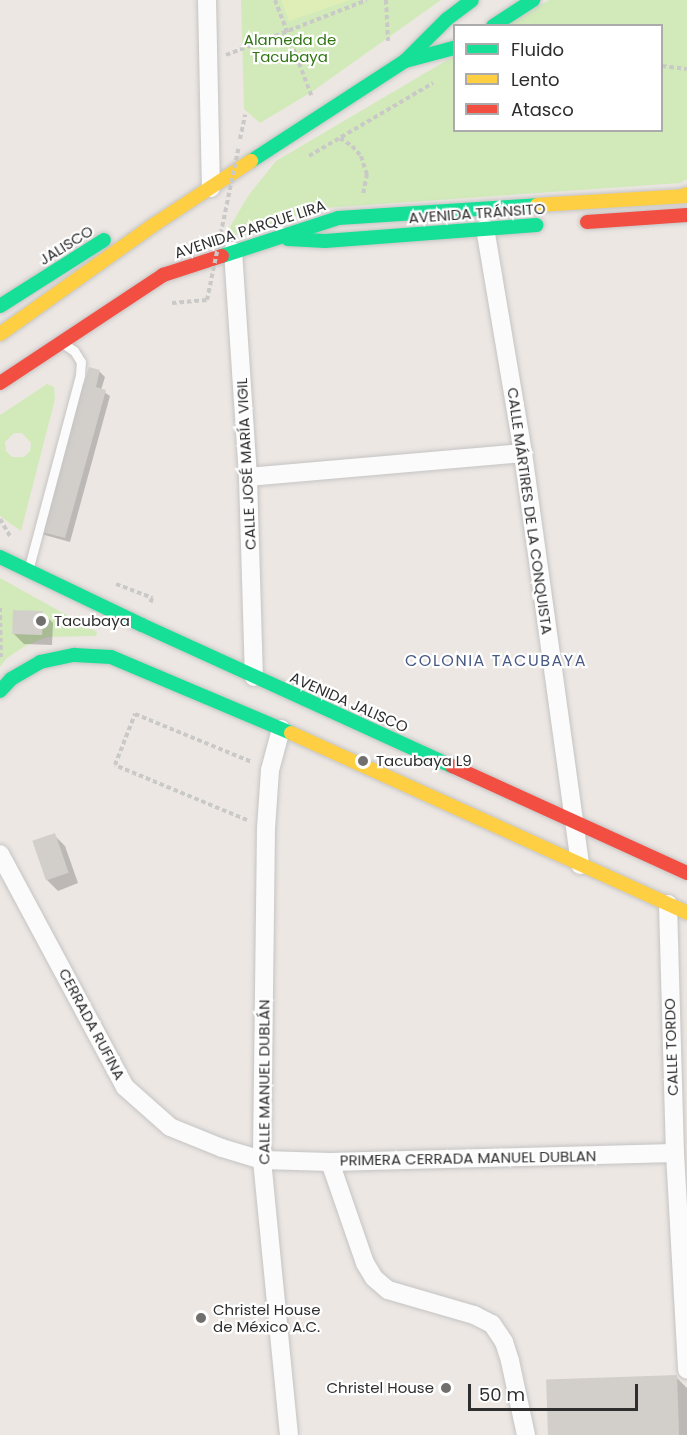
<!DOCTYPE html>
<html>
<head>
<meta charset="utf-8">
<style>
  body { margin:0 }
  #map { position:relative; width:687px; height:1435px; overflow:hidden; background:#ece7e3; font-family:Poppins,sans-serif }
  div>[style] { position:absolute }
  .green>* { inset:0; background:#d2eab9 }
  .pitch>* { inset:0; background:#dfeeb6 }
  .shadow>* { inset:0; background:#0003 }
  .building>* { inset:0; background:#d2cfcb; transform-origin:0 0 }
  .path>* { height:4px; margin-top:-2px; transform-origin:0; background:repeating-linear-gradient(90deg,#c9c9c8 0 4.5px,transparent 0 7.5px) }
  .roads { filter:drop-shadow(0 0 2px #c5c4c4) drop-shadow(0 0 2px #c5c4c4) }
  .lane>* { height:9px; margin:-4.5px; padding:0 4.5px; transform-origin:4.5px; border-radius:4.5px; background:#fcfbfb }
  .street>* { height:18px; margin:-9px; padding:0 9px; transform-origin:9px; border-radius:9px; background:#fcfbfb }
  .fast>* { height:14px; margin:-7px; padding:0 7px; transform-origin:7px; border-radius:7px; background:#16e098 }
  .slow>* { height:14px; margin:-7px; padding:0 7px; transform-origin:7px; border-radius:7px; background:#ffcf43 }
  .jam>* { height:14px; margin:-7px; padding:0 7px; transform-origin:7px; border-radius:7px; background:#f24e42 }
  .path-bridge>* { height:4px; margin-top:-2px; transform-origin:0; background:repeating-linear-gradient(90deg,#c9c9c8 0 4.5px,transparent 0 7.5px) }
  .dots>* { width:16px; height:16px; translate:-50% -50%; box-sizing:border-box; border:3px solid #fff; border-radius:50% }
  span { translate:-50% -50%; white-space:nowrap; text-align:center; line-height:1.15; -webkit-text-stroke:4.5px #fff; paint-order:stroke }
  .park-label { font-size:15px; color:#317513 }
  .street-label { font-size:15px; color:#2e2e2e }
  .poi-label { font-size:15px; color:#2e2e2e }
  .left { translate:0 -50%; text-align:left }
  .right { translate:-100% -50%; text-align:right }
  .neighbourhood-label { font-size:16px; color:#485984; letter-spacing:1.5px }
  .legend { position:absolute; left:453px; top:24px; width:210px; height:108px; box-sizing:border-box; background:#fff; border:2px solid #ababab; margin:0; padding:8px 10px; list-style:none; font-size:18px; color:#2e2e2e }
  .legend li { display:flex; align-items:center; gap:12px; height:30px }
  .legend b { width:30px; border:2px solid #ababab }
  .scale { position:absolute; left:468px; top:1384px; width:170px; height:27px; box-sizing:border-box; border:3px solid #2e2e2e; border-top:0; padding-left:8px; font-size:18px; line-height:21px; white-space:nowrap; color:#2e2e2e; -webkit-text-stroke:4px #fff; paint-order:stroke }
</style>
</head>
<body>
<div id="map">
  <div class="green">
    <i style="clip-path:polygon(241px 0,441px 0,313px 91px,260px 123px,244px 109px)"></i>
    <i style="clip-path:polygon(549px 0,687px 0,687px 179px,680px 183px,325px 208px,223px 239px,248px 196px,276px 161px,454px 56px,454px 130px,662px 130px,662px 26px,506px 25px)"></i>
    <i style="clip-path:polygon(evenodd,47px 384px,54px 387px,55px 399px,21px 531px,0 516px,0 415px,47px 384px,14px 433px,22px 433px,31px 443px,30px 451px,24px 457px,12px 457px,6px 451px,5px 442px,14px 433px)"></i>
    <i style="clip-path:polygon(0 578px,97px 632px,96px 636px,47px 637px,25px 646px,7px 658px,0 667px)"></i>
  </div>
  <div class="pitch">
    <i style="clip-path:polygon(281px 0,350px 0,289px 21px)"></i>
  </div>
  <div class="shadow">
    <i style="clip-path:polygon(90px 369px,100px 372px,105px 377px,101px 390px,110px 396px,70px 542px,41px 534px)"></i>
    <i style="clip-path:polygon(42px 612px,53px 623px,52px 645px,24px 644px,14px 634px)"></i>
    <i style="clip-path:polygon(54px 835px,65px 846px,78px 883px,58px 891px,47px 880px)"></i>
    <i style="clip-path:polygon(676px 1377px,687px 1388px,687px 1435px,551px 1435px)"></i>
  </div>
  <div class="building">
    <i style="clip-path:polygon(89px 367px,100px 370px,96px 387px,106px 390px,65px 538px,35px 530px,76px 381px,84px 384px)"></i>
    <i style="left:13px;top:610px;width:30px;height:24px;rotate:2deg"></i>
    <i style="left:55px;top:833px;width:42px;height:24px;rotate:71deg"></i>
    <i style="left:677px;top:1375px;width:60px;height:131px;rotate:88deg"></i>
  </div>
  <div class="path">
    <i style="left:275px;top:0;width:102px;rotate:69.2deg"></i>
    <i style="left:386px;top:0;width:41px;rotate:87.2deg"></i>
    <i style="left:226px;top:55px;width:151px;rotate:-21.3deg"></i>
    <i style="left:662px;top:66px;width:25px;rotate:7deg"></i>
    <i style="left:340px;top:138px;width:14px;rotate:34deg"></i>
    <i style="left:352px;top:146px;width:13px;rotate:48deg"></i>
    <i style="left:361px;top:156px;width:19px;rotate:72deg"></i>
    <i style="left:367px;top:174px;width:20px;rotate:101deg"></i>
    <i style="left:240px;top:139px;width:25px;rotate:-78deg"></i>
    <i style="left:309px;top:156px;width:144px;rotate:-30.5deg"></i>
    <i style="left:172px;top:303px;width:35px;rotate:-5deg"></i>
    <i style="left:0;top:519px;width:20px;rotate:60deg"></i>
    <i style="left:116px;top:584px;width:39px;rotate:21deg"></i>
    <i style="left:152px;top:598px;width:7px;rotate:106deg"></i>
    <i style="left:0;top:608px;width:51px;rotate:88.9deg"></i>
    <i style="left:247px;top:820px;width:143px;rotate:-157.4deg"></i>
    <i style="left:115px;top:765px;width:55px;rotate:-68.6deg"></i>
    <i style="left:135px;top:714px;width:126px;rotate:22.3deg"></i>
  </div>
  <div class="roads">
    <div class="lane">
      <i style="left:29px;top:567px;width:199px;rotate:-75.1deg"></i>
      <i style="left:80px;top:375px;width:13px;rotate:-86deg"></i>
      <i style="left:81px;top:362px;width:13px;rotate:-122deg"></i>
      <i style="left:74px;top:351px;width:14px;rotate:-144deg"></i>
    </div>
    <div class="street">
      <i style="left:207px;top:0;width:188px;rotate:88.8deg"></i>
      <i style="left:485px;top:228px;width:228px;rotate:80.4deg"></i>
      <i style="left:523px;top:453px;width:416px;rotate:82.1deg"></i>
      <i style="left:233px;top:251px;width:226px;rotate:86.2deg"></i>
      <i style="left:248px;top:477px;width:200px;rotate:88.3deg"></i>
      <i style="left:248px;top:477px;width:276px;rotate:-5deg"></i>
      <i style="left:281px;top:729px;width:42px;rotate:105deg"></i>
      <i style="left:270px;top:770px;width:58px;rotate:93.9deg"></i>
      <i style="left:266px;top:828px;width:332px;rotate:90.7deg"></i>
      <i style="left:262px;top:1160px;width:276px;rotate:84.4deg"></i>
      <i style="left:0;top:854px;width:264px;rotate:61.8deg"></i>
      <i style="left:125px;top:1087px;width:60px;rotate:41.6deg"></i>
      <i style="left:170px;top:1127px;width:56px;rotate:22deg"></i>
      <i style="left:222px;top:1148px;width:42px;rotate:16.7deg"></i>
      <i style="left:262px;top:1160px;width:68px;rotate:1.7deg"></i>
      <i style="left:330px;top:1162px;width:345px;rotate:-1.5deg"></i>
      <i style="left:668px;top:904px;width:249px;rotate:88.4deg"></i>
      <i style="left:675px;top:1153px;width:217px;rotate:86.8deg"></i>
      <i style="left:330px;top:1162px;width:107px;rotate:70.9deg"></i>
      <i style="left:365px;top:1263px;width:17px;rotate:59deg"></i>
      <i style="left:374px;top:1278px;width:18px;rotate:41deg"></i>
      <i style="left:388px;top:1290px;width:90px;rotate:16.2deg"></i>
      <i style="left:474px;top:1315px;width:20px;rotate:27deg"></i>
      <i style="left:492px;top:1324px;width:22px;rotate:56deg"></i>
      <i style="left:504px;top:1342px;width:20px;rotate:72deg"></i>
      <i style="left:510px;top:1361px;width:76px;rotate:77.8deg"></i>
    </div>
    <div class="fast">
      <i style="left:493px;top:26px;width:48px;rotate:-33deg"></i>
      <i style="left:405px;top:61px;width:51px;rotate:-14.9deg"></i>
      <i style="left:251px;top:161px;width:184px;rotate:-33deg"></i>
      <i style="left:405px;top:61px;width:59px;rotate:-45deg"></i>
      <i style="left:447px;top:19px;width:31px;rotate:-37deg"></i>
      <i style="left:288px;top:239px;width:37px;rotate:3deg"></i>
      <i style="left:325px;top:241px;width:212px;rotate:-4.3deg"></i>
      <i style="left:222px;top:256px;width:122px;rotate:-18.1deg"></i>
      <i style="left:338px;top:218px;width:199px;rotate:-3.7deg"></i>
      <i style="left:0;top:306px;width:123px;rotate:-32.4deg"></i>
      <i style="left:0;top:557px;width:157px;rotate:25.6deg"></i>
      <i style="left:142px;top:625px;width:341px;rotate:24.5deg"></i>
      <i style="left:0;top:691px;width:16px;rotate:-47deg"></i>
      <i style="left:11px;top:679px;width:34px;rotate:-30deg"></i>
      <i style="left:40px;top:662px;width:35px;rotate:-12deg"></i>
      <i style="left:74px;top:655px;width:37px;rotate:3deg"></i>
      <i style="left:111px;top:657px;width:195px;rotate:22.9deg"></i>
    </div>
    <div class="slow">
      <i style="left:683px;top:196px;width:4px;rotate:-27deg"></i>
      <i style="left:537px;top:205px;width:150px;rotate:-3.4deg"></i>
      <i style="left:0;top:334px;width:190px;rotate:-35.4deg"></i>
      <i style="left:155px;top:224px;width:115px;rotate:-33.3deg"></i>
      <i style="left:291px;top:733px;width:435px;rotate:24.4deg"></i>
    </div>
    <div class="jam">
      <i style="left:587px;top:222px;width:100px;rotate:-4deg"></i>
      <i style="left:0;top:383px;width:196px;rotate:-33.5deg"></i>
      <i style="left:163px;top:275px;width:62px;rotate:-17.9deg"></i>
      <i style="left:452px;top:766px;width:258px;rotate:24.5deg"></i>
    </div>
  </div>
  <div class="path-bridge">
    <i style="left:207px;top:300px;width:157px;rotate:-78.3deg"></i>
  </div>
  <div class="dots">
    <i style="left:41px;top:621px;background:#706f6d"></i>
    <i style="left:363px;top:761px;background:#706f6d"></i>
    <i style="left:201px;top:1318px;background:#706f6d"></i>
    <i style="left:446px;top:1388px;background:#706f6d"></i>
  </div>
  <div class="park-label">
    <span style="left:290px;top:48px">Alameda de<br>Tacubaya</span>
  </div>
  <div class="street-label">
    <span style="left:477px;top:213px;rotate:-4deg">AVENIDA TRÁNSITO</span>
    <span style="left:250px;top:229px;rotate:-18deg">AVENIDA PARQUE LIRA</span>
    <span style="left:66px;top:245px;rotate:-32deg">JALISCO</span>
    <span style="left:246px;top:464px;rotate:-93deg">CALLE JOSÉ MARÍA VIGIL</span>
    <span style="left:530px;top:511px;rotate:82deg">CALLE MÁRTIRES DE LA CONQUISTA</span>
    <span style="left:349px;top:702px;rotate:24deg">AVENIDA JALISCO</span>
    <span style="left:92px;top:1024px;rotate:62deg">CERRADA RUFINA</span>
    <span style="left:671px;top:1047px;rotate:-92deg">CALLE TORDO</span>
    <span style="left:264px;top:1082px;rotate:-90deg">CALLE MANUEL DUBLÁN</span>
    <span style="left:468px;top:1158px;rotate:-1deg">PRIMERA CERRADA MANUEL DUBLAN</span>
  </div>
  <div class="poi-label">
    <span class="left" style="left:54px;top:621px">Tacubaya</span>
    <span class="left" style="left:376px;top:761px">Tacubaya L9</span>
    <span class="left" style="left:213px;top:1318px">Christel House<br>de México A.C.</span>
    <span class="right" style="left:434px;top:1388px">Christel House</span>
  </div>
  <div class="neighbourhood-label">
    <span style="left:496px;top:661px">COLONIA TACUBAYA</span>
  </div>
  <ul class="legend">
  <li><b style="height:8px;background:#16e098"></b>Fluido</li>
  <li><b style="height:8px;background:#ffcf43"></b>Lento</li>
  <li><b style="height:8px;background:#f24e42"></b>Atasco</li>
  </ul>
  <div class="scale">50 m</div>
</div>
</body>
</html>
